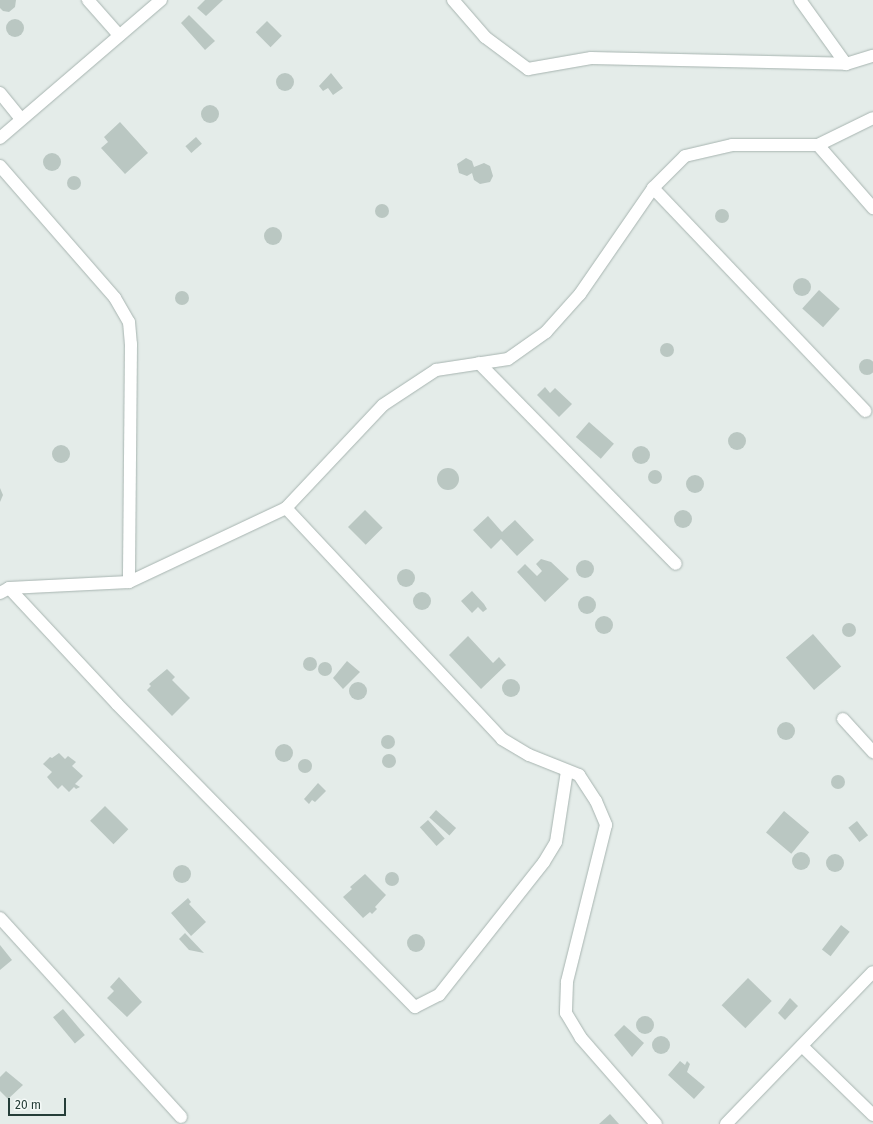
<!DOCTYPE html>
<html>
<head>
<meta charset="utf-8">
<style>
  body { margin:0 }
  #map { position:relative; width:873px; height:1124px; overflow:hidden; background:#e4ece9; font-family:"Fira Sans",sans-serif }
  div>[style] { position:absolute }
  .building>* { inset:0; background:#bac7c2; transform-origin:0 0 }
  .round { border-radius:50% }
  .roads { filter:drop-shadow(0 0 1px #a7b4b0) drop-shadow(0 0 1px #a7b4b0) }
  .minor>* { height:12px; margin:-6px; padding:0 6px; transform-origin:6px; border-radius:6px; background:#fff }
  span { translate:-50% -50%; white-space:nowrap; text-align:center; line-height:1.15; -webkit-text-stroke:3.5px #f4f9f7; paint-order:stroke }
  .scale { position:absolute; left:8px; top:1098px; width:58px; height:18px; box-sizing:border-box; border:2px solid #253d38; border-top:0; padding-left:5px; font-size:12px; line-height:14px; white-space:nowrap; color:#253d38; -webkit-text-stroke:3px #f4f9f7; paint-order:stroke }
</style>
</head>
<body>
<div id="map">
  <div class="building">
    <i style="clip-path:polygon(0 0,16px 0,15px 7px,9px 12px,3px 11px,0 8px)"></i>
    <i style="clip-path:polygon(205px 0,223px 0,206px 16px,197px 8px)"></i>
    <i style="clip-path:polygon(189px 15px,215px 41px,205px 50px,181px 23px)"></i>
    <i class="round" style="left:6px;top:19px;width:18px;height:18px"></i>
    <i style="left:267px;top:21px;width:21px;height:16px;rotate:45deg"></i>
    <i style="clip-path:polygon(331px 73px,343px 88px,333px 95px,328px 88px,323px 91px,319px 86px)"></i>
    <i class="round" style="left:276px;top:73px;width:18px;height:18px"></i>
    <i class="round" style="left:201px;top:105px;width:18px;height:18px"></i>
    <i style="clip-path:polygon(120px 122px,148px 153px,125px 174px,101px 148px,108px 142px,104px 137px)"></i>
    <i style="left:196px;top:137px;width:9px;height:14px;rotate:49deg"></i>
    <i class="round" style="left:43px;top:153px;width:18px;height:18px"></i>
    <i style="clip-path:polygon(466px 158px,472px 161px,474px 167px,484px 163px,490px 166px,493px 176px,490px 182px,480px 184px,474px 180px,472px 173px,467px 176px,459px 173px,457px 164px)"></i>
    <i class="round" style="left:67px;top:176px;width:14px;height:14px"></i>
    <i class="round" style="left:375px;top:204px;width:14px;height:14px"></i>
    <i class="round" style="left:715px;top:209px;width:14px;height:14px"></i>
    <i class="round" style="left:264px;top:227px;width:18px;height:18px"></i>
    <i class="round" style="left:793px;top:278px;width:18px;height:18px"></i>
    <i style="left:819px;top:290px;width:28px;height:25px;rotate:42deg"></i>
    <i class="round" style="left:175px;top:291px;width:14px;height:14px"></i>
    <i class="round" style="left:660px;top:343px;width:14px;height:14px"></i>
    <i class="round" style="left:859px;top:359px;width:16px;height:16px"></i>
    <i style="clip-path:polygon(545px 387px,550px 393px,555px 388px,572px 404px,559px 417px,537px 395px)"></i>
    <i style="left:589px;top:422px;width:33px;height:20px;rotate:41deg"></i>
    <i class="round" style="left:728px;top:432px;width:18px;height:18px"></i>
    <i class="round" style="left:52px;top:445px;width:18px;height:18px"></i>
    <i class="round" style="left:632px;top:446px;width:18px;height:18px"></i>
    <i class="round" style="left:437px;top:468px;width:22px;height:22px"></i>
    <i class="round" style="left:648px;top:470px;width:14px;height:14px"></i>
    <i class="round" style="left:686px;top:475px;width:18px;height:18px"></i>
    <i style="clip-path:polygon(0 488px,3px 495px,0 502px)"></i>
    <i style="left:365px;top:510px;width:25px;height:24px;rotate:45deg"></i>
    <i class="round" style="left:674px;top:510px;width:18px;height:18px"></i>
    <i style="clip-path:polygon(488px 516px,502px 532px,515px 520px,534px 540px,517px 556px,501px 539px,491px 549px,473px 530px)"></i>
    <i style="clip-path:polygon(541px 559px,551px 562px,569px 579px,545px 602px,517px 572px,525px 564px,537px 576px,542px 571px,536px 564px)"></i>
    <i class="round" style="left:576px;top:560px;width:18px;height:18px"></i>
    <i class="round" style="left:397px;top:569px;width:18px;height:18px"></i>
    <i style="clip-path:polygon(472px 591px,484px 604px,487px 609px,483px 612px,478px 607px,472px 613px,461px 601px)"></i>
    <i class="round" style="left:413px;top:592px;width:18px;height:18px"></i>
    <i class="round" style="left:578px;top:596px;width:18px;height:18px"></i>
    <i class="round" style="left:595px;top:616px;width:18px;height:18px"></i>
    <i class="round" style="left:842px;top:623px;width:14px;height:14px"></i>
    <i style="left:813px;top:634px;width:43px;height:36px;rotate:49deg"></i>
    <i style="clip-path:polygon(468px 636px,493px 663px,499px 657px,506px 665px,481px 689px,449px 655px)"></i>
    <i class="round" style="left:303px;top:657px;width:14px;height:14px"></i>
    <i style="clip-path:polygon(347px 661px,360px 672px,343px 689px,333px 678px)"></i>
    <i class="round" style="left:318px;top:662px;width:14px;height:14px"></i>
    <i style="clip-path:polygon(167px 669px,175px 677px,172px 680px,190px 698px,172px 716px,147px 690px,151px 686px,149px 684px)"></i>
    <i class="round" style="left:502px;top:679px;width:18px;height:18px"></i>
    <i class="round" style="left:349px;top:682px;width:18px;height:18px"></i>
    <i class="round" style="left:777px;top:722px;width:18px;height:18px"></i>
    <i class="round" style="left:381px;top:735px;width:14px;height:14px"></i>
    <i class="round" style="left:275px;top:744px;width:18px;height:18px"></i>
    <i style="clip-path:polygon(59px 753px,65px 759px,68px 756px,76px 762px,72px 766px,83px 776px,75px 784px,80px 787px,76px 789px,74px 787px,69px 792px,62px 785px,58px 789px,53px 784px,47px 777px,52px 772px,43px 764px,50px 757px,52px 758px)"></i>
    <i class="round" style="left:382px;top:754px;width:14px;height:14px"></i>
    <i class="round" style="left:298px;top:759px;width:14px;height:14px"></i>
    <i class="round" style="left:831px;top:775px;width:14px;height:14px"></i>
    <i style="clip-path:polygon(318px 783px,326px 791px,315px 802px,312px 800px,309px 804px,304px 799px)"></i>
    <i style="left:105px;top:806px;width:33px;height:21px;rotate:45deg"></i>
    <i style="left:436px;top:810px;width:27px;height:10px;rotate:42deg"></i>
    <i style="left:784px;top:811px;width:33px;height:28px;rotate:40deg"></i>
    <i style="left:428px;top:820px;width:25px;height:11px;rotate:48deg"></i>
    <i style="left:857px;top:821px;width:18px;height:11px;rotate:52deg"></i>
    <i class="round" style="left:792px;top:852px;width:18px;height:18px"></i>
    <i class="round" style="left:826px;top:854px;width:18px;height:18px"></i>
    <i class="round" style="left:173px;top:865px;width:18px;height:18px"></i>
    <i class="round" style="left:385px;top:872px;width:14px;height:14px"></i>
    <i style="clip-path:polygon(365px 874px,386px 895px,375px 907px,377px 909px,372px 914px,370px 912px,363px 918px,343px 897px,352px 889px,350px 887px)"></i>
    <i style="clip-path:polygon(188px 898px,191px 902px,189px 904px,206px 922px,191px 936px,171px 913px)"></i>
    <i style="left:841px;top:925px;width:11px;height:31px;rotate:38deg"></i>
    <i style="clip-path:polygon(185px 933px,204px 953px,189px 950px,179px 939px)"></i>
    <i class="round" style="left:407px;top:934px;width:18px;height:18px"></i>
    <i style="clip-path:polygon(0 945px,12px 960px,0 970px)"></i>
    <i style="clip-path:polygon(119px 977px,142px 1002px,127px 1017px,107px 998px,114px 991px,110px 987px)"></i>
    <i style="left:748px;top:978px;width:33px;height:38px;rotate:44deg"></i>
    <i style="clip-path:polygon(790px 998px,798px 1006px,785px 1020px,778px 1013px)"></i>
    <i style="left:63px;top:1009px;width:34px;height:13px;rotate:50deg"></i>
    <i class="round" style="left:636px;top:1016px;width:18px;height:18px"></i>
    <i style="clip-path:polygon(624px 1025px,644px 1043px,632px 1057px,614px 1035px)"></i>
    <i class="round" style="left:652px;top:1036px;width:18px;height:18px"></i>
    <i style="clip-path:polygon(680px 1061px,685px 1065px,687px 1061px,690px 1064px,687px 1072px,705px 1087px,694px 1099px,668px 1075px)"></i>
    <i style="clip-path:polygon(6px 1071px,23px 1085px,8px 1099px,0 1091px,0 1077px)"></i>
    <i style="clip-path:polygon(610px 1114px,619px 1124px,599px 1124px)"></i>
  </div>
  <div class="roads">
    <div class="minor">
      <i style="left:88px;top:0;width:47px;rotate:48.5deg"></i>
      <i style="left:453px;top:0;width:49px;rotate:49.1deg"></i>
      <i style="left:485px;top:37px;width:54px;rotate:36.7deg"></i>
      <i style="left:528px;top:69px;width:64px;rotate:-9.9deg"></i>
      <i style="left:591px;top:58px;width:255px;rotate:1.3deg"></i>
      <i style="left:846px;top:64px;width:28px;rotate:-17deg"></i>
      <i style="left:800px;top:0;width:79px;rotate:54.3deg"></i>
      <i style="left:0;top:93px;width:32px;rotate:51deg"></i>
      <i style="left:0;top:138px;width:212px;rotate:-40.6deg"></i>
      <i style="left:818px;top:145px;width:84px;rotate:48.9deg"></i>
      <i style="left:0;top:166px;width:175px;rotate:48.9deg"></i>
      <i style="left:115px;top:298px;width:28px;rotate:60deg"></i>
      <i style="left:129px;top:322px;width:22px;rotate:85deg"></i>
      <i style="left:131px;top:344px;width:238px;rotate:90.5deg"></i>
      <i style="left:653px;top:188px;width:308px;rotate:46.4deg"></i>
      <i style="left:479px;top:363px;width:281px;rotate:45.6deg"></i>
      <i style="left:286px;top:508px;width:316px;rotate:46.9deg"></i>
      <i style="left:502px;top:739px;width:31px;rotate:31deg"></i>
      <i style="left:529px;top:755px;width:54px;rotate:21.8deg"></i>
      <i style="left:579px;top:775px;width:31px;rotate:57deg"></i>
      <i style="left:596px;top:801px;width:26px;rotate:67deg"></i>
      <i style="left:606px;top:825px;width:162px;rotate:104deg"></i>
      <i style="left:567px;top:982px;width:31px;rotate:92deg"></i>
      <i style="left:566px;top:1013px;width:29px;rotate:59deg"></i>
      <i style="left:581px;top:1038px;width:114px;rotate:48.9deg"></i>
      <i style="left:9px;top:588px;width:158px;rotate:47deg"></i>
      <i style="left:117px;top:704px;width:425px;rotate:45.5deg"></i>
      <i style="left:415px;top:1007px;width:27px;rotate:-27deg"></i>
      <i style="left:439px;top:995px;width:169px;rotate:-51.7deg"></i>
      <i style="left:544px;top:862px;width:23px;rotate:-59deg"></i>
      <i style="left:556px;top:842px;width:72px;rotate:-81.2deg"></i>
      <i style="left:0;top:593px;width:10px;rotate:-29deg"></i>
      <i style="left:9px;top:588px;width:120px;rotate:-2.9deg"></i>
      <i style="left:129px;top:582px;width:174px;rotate:-25.2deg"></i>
      <i style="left:286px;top:508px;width:141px;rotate:-46.7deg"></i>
      <i style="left:383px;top:405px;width:64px;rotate:-33.4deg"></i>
      <i style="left:436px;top:370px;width:73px;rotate:-8.7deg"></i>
      <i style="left:508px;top:359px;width:47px;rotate:-35.4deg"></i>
      <i style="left:546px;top:332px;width:51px;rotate:-48.2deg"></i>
      <i style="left:580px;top:294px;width:129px;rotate:-55.4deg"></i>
      <i style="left:653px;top:188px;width:45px;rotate:-45deg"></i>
      <i style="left:685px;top:156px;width:48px;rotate:-13.2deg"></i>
      <i style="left:732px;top:145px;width:86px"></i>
      <i style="left:818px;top:145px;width:61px;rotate:-26.1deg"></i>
      <i style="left:843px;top:719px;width:45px;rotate:47.7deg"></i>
      <i style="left:0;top:918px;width:269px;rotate:47.7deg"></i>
      <i style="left:802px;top:1046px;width:99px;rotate:44.2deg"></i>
      <i style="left:726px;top:1124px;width:211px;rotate:-46deg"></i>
    </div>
  </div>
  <div class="scale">20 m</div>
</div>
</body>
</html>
